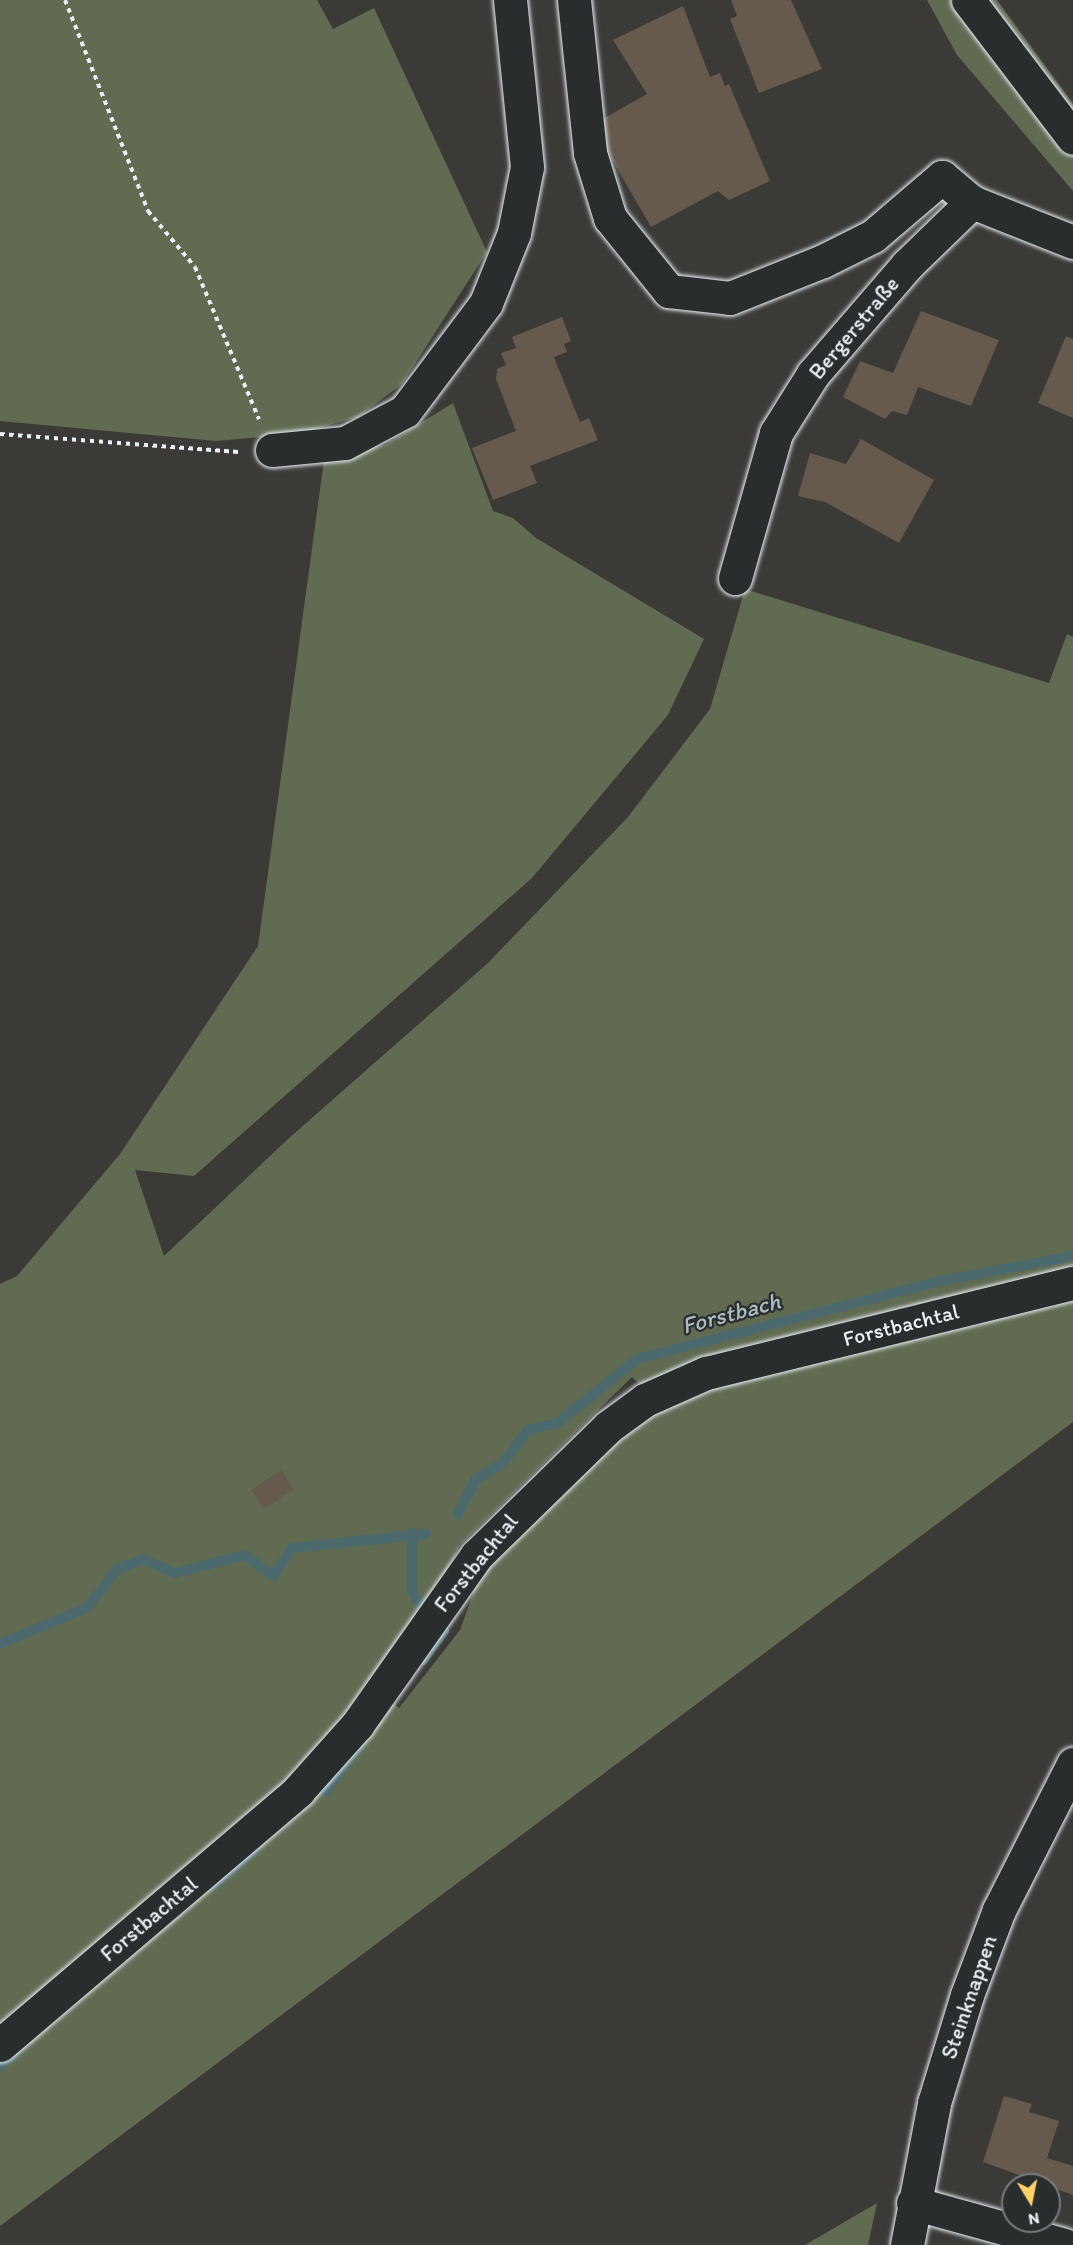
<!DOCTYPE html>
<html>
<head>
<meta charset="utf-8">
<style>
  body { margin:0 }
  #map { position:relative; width:1073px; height:2245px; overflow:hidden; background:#3c3a37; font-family:Itim,sans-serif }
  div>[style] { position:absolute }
  .green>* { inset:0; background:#606b52 }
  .stream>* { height:10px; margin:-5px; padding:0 5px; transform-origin:5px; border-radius:5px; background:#4c6a6e }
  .building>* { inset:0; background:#66594d; transform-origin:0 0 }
  .path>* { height:4px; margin-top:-2px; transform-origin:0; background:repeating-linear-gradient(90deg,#e8f1f8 0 4.5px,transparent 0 9px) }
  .roads { filter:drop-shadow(0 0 2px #e8f1f8) drop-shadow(0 0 2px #e8f1f8) }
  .minor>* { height:33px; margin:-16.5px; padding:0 16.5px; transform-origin:16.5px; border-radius:16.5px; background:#2a2d2e }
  span { translate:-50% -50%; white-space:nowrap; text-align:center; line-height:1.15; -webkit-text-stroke:4.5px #2a2d2e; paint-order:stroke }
  .street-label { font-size:22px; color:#e8f1f8 }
  .water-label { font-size:24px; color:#aabbc1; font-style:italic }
  .north { position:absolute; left:1001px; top:2173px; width:60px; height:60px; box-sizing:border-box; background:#2a2d2e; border:2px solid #767b7f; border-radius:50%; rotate:170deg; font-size:16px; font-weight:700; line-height:24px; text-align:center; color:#e8f1f8 }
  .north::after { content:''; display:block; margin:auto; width:21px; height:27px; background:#ffd166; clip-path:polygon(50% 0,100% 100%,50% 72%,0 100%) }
</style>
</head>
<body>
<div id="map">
  <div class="green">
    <i style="clip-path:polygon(0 0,317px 0,333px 29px,374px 8px,487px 252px,402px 384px,358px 417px,298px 434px,216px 441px,0 421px)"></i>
    <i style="clip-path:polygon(927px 0,997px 0,1073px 104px,1073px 191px,957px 55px)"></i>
    <i style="clip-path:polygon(evenodd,453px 403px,493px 511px,513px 518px,536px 538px,704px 639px,668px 715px,532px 878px,194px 1176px,135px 1170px,164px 1256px,288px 1139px,488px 963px,628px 817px,710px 709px,745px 589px,1049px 683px,1067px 634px,1073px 637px,1073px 1422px,0 2226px,0 1284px,17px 1276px,120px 1154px,258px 946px,324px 460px,385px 445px,453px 403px,632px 1377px,661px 1404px,486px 1558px,460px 1630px,399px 1708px,367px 1683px,421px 1622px,460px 1545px,632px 1377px)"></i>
    <i style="clip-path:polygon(877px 2203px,868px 2245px,805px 2245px)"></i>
  </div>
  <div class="stream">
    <i style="left:458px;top:1514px;width:38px;rotate:-63deg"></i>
    <i style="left:475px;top:1480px;width:31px;rotate:-31deg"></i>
    <i style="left:502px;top:1464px;width:43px;rotate:-52.6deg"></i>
    <i style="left:528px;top:1430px;width:32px;rotate:-14deg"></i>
    <i style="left:559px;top:1422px;width:100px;rotate:-38.9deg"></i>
    <i style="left:637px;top:1359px;width:314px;rotate:-14.4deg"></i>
    <i style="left:941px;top:1281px;width:134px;rotate:-10.7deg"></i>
    <i style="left:412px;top:1533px;width:59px;rotate:90deg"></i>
    <i style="left:412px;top:1592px;width:17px;rotate:57deg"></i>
    <i style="left:0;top:1644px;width:95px;rotate:-22.8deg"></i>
    <i style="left:88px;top:1607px;width:48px;rotate:-52.7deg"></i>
    <i style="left:117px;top:1569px;width:28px;rotate:-21deg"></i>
    <i style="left:143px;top:1559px;width:35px;rotate:24deg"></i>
    <i style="left:175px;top:1573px;width:72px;rotate:-14.4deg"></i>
    <i style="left:245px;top:1555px;width:35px;rotate:37deg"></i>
    <i style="left:273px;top:1576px;width:34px;rotate:-56deg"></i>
    <i style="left:292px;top:1548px;width:135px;rotate:-6deg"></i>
    <i style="left:423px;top:1660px;width:36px;rotate:-54deg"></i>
    <i style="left:326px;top:1791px;width:61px;rotate:-53.7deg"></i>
    <i style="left:213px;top:1885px;width:56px;rotate:-39.9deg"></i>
    <i style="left:0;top:2066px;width:24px;rotate:-42deg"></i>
  </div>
  <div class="building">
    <i style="clip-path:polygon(731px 0,791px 0,822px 69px,759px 93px,730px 19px,737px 16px)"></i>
    <i style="clip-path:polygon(683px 6px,710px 77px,720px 73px,725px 86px,729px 84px,770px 181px,729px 200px,718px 191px,651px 227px,592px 125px,647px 94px,613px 40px)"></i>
    <i style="clip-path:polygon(921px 311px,999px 340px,971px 406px,918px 387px,907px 415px,892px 411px,885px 419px,843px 397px,860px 361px,893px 373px)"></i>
    <i style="clip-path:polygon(562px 317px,571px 341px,564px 344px,567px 352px,554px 357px,580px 422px,589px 418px,598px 440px,530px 466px,537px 483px,493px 500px,472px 448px,516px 431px,496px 379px,497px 369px,506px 365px,501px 353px,516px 348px,512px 337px)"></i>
    <i style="clip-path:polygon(1066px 336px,1073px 339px,1073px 418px,1038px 403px)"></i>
    <i style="clip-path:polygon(861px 439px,934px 480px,899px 543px,825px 502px,798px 496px,810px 453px,846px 464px)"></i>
    <i style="left:281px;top:1470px;width:23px;height:36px;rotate:56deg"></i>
    <i style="clip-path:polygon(1004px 2096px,1032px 2104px,1029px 2112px,1059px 2121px,1047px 2158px,1073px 2166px,1073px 2195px,983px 2162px)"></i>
  </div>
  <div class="path">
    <i style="left:65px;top:0;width:227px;rotate:68.5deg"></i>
    <i style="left:148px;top:211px;width:73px;rotate:50deg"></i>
    <i style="left:195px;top:267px;width:165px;rotate:67.2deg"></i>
    <i style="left:0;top:434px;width:239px;rotate:4.3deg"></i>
  </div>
  <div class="roads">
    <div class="minor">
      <i style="left:574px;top:0;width:154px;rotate:84deg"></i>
      <i style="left:590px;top:153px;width:68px;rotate:72.9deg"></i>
      <i style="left:610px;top:218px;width:94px;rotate:51.1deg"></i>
      <i style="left:669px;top:291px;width:61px;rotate:6.5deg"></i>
      <i style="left:730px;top:298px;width:100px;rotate:-21.7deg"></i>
      <i style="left:823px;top:261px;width:56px;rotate:-26.6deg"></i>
      <i style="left:873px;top:236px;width:91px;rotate:-40.5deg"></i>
      <i style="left:942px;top:177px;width:39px;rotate:40deg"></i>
      <i style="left:972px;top:202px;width:109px;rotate:21.6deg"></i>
      <i style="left:968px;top:0;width:173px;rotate:52.7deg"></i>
      <i style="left:272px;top:450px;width:73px;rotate:-5.5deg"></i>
      <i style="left:345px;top:443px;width:68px;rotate:-28.1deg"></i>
      <i style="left:405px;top:411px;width:135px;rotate:-53.1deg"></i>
      <i style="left:486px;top:303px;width:75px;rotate:-68.2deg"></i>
      <i style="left:514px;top:233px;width:67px;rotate:-78.9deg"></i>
      <i style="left:527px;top:167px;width:168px;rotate:-95.8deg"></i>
      <i style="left:735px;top:578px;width:151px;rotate:-74.2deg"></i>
      <i style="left:776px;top:433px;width:70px;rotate:-57.9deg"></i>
      <i style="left:813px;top:374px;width:144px;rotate:-49.2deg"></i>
      <i style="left:907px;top:265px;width:91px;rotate:-44.1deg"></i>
      <i style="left:0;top:2045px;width:392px;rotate:-40.4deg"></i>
      <i style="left:298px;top:1791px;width:89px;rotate:-48.2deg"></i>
      <i style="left:357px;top:1725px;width:207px;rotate:-54.8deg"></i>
      <i style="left:476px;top:1556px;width:185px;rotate:-44.3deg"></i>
      <i style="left:608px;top:1427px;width:46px;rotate:-36.1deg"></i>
      <i style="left:645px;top:1400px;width:67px;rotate:-23.9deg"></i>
      <i style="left:706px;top:1373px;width:378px;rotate:-13.8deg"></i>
      <i style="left:913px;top:2203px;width:157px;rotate:15.5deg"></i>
      <i style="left:907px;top:2245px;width:145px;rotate:-79.2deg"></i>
      <i style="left:934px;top:2103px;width:113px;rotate:-73deg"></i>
      <i style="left:967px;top:1995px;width:91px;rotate:-69.4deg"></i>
      <i style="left:999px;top:1910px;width:164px;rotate:-63.1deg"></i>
    </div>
  </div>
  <div class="street-label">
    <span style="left:854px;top:328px;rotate:-50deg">Bergerstraße</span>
    <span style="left:901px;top:1325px;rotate:-14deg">Forstbachtal</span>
    <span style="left:476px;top:1563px;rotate:-51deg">Forstbachtal</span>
    <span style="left:149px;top:1919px;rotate:-40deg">Forstbachtal</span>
    <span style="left:969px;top:1997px;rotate:-71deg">Steinknappen</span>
  </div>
  <div class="water-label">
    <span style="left:731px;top:1313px;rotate:-15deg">Forstbach</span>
  </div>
  <div class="north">N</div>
</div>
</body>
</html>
